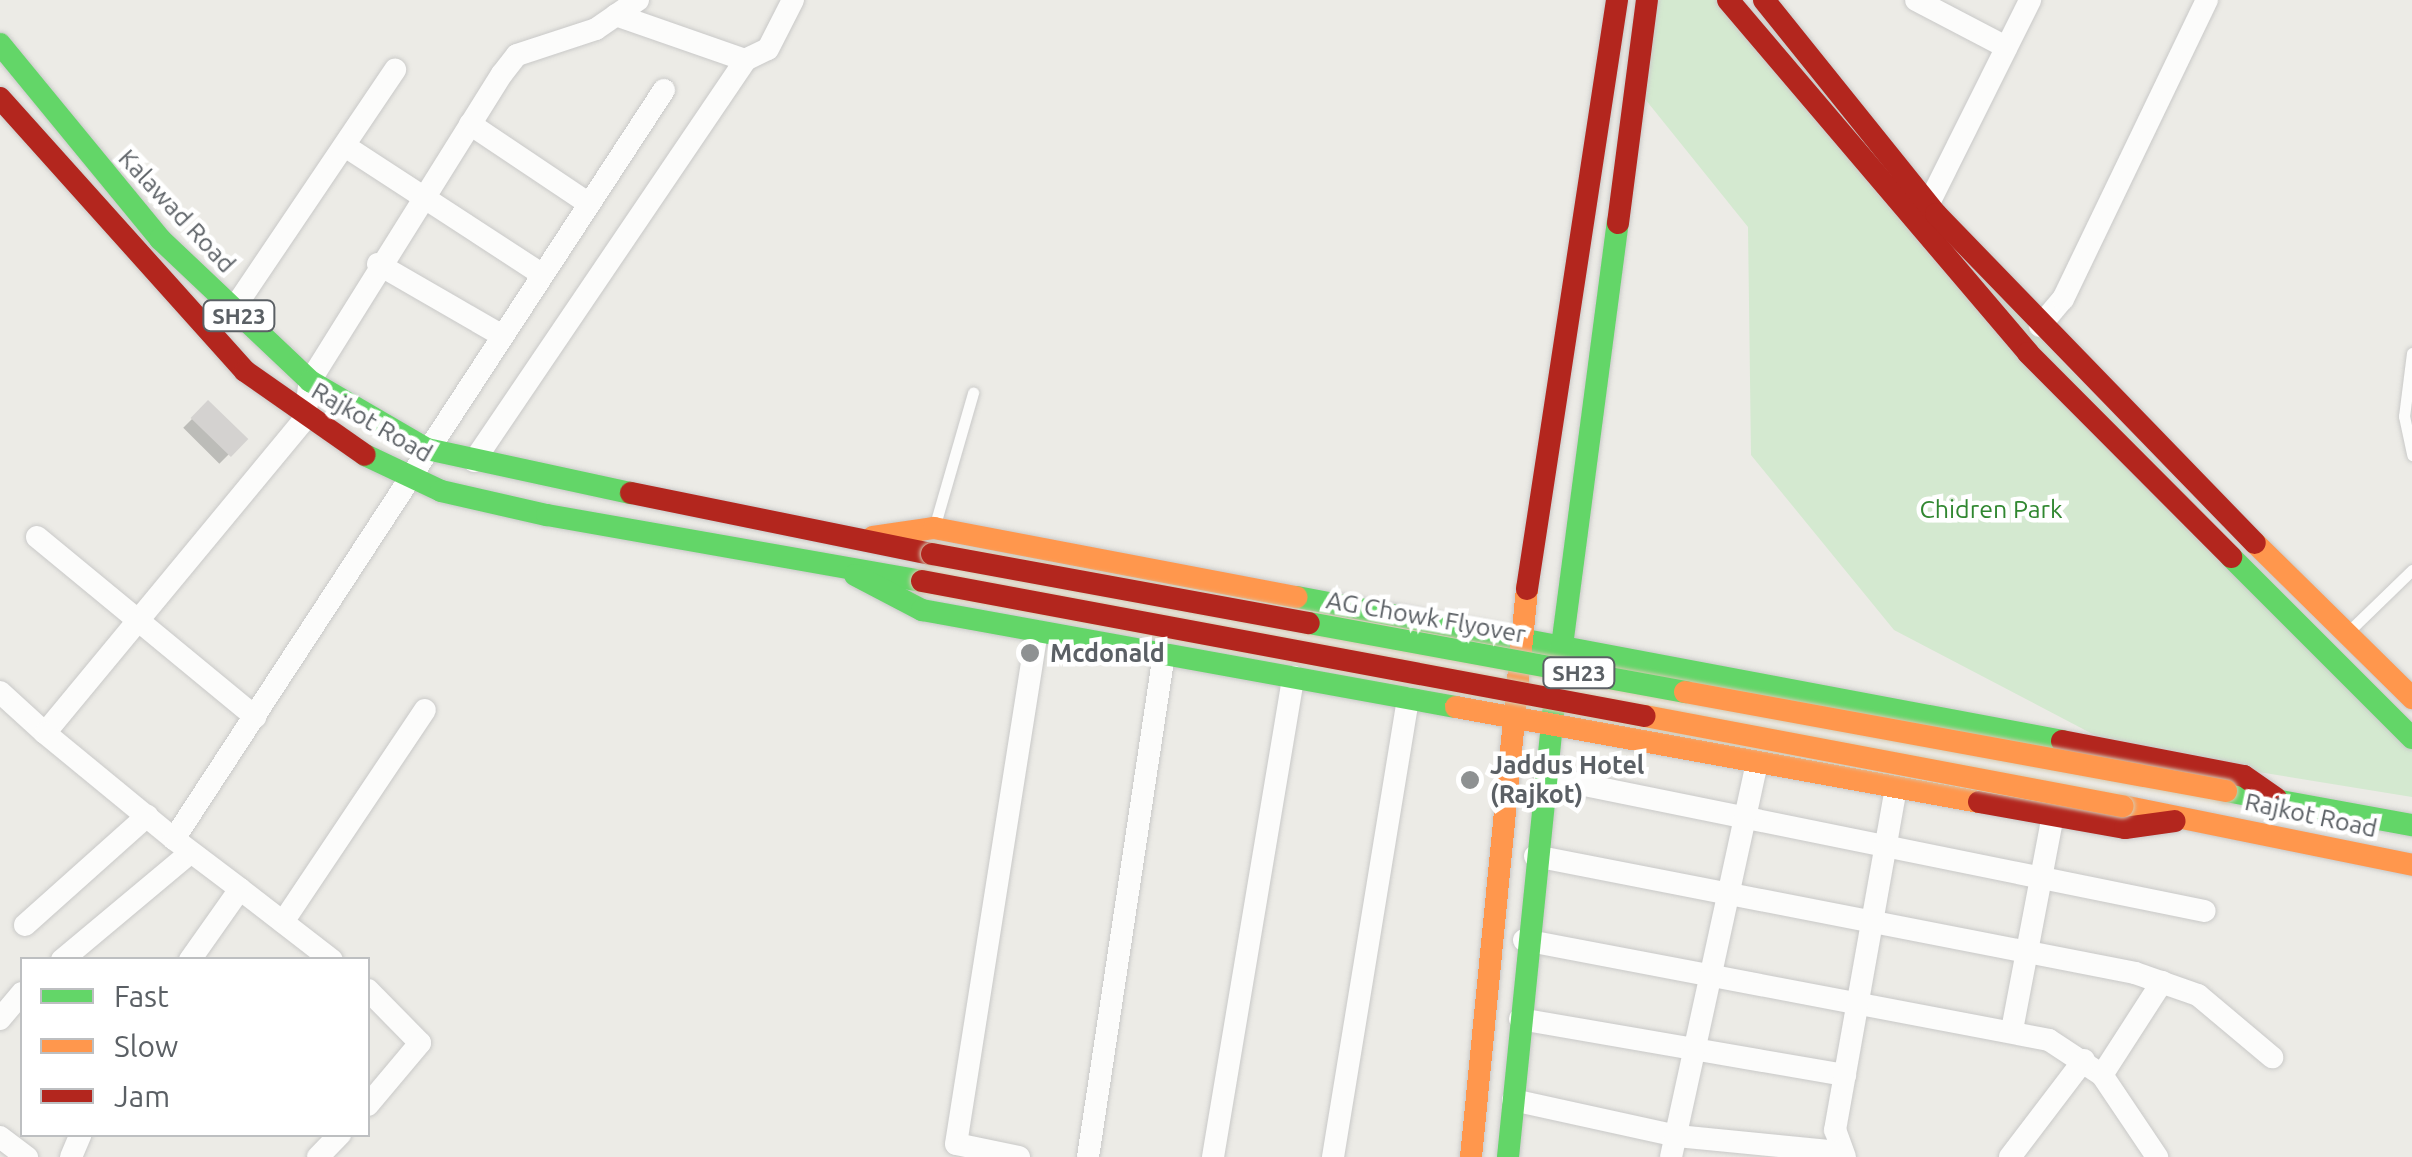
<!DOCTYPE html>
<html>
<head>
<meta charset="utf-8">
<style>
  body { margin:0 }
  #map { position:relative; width:2412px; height:1157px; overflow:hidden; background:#ecebe6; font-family:Ubuntu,sans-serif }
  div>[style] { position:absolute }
  .green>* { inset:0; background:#d4e9d0 }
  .shadow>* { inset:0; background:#0003; transform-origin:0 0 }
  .building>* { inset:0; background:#d4d2d0; transform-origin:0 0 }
  .roads { filter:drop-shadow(0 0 2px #c9c9c8) drop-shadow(0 0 2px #c9c9c8) }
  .lane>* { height:11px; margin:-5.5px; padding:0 5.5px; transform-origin:5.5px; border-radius:5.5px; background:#fcfcfb }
  .street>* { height:22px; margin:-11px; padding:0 11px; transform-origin:11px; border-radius:11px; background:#fcfcfb }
  .fast>* { height:22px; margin:-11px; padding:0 11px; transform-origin:11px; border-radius:11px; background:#63d668 }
  .slow>* { height:22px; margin:-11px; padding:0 11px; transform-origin:11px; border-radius:11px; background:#ff974d }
  .jam>* { height:22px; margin:-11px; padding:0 11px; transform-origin:11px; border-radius:11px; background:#b3261e }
  .bridges { filter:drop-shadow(0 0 2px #d5cab2) drop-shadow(0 0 2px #d5cab2) }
  .fast-bridge>* { height:22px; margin:-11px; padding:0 11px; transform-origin:11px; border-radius:11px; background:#63d668 }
  .slow-bridge>* { height:22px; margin:-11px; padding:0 11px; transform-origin:11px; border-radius:11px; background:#ff974d }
  .jam-bridge>* { height:22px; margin:-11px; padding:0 11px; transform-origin:11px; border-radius:11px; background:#b3261e }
  .dots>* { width:28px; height:28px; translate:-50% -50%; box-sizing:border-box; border:5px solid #fff; border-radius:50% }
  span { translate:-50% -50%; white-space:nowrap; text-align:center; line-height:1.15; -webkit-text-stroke:9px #fff; paint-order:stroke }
  .shield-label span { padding:2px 8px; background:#fff; border:2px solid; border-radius:8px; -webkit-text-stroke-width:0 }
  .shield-label { font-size:22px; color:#5b6065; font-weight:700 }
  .street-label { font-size:25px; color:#5b6065 }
  .park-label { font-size:25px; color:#308730 }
  .poi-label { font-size:25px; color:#5b6065; font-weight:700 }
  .left { translate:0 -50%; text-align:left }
  .legend { position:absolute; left:20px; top:957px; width:350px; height:180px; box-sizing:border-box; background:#fff; border:2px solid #bdbfc1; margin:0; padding:12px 18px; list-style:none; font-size:30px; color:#5b6065 }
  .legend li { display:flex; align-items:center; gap:20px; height:50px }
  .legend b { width:50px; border:2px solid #bdbfc1 }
</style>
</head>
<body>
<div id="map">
  <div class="green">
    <i style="clip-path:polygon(1658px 0,1722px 0,2412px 734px,2412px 797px,2123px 750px,1894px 630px,1751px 455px,1748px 227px,1641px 94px)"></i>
  </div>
  <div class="shadow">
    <i style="left:208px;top:403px;width:51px;height:35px;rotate:45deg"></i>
  </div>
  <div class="building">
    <i style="left:208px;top:400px;width:56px;height:25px;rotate:44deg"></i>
  </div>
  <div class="roads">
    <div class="lane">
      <i style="left:2412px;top:353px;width:64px;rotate:97.2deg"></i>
      <i style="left:2404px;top:416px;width:40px;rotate:78deg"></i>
      <i style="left:934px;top:528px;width:141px;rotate:-73.9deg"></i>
      <i style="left:2347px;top:633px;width:91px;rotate:-44.1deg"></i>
    </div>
    <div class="street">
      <i style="left:1916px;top:0;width:102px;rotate:27.6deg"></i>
      <i style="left:616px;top:15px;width:137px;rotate:19.2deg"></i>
      <i style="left:745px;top:60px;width:25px;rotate:-26deg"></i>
      <i style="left:768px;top:49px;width:55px;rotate:-63deg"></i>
      <i style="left:470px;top:124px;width:138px;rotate:33.8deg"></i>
      <i style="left:348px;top:148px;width:229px;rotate:33.1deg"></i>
      <i style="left:1928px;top:205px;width:229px;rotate:-63.5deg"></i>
      <i style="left:378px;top:264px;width:142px;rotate:30deg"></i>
      <i style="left:233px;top:310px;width:290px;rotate:-56deg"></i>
      <i style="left:2040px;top:326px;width:35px;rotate:-50deg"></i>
      <i style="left:2063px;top:299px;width:332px;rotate:-64.3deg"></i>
      <i style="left:474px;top:461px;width:484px;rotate:-55.9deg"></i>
      <i style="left:37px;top:537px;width:283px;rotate:39.5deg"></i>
      <i style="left:0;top:692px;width:61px;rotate:42.3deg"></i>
      <i style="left:45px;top:733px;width:408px;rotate:-50.4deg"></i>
      <i style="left:305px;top:419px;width:38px;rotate:-83deg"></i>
      <i style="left:310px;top:381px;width:362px;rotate:-58deg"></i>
      <i style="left:502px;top:74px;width:24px;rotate:-52deg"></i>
      <i style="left:517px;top:55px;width:83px;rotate:-18.2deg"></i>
      <i style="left:596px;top:29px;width:51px;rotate:-34.6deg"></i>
      <i style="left:45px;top:733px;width:167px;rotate:39.4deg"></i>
      <i style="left:174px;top:839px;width:895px;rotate:-56.81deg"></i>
      <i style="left:1545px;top:777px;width:673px;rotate:11.48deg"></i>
      <i style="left:174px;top:839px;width:83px;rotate:37.1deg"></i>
      <i style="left:240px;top:889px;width:87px;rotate:125.2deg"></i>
      <i style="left:1535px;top:856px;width:611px;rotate:11.03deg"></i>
      <i style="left:2135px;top:973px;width:67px;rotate:19.2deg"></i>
      <i style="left:2198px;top:995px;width:97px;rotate:40deg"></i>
      <i style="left:240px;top:889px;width:116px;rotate:37.7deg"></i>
      <i style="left:283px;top:922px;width:255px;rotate:-56.2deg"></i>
      <i style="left:25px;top:925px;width:164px;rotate:-41.8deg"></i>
      <i style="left:1524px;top:940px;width:534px;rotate:10.78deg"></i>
      <i style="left:2049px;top:1040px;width:64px;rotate:33.4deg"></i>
      <i style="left:2102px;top:1075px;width:99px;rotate:56.1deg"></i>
      <i style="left:62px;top:960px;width:167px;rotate:-39.9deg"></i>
      <i style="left:368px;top:990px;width:74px;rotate:45.5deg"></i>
      <i style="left:420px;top:1043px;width:81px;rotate:130deg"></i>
      <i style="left:0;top:1019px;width:34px;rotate:-50deg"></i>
      <i style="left:1520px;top:1019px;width:330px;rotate:9.8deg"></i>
      <i style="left:2012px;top:1030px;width:219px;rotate:-79.2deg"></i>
      <i style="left:2102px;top:1075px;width:111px;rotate:-57.2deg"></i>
      <i style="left:1513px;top:1100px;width:168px;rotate:12.4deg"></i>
      <i style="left:1677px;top:1136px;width:165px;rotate:5.6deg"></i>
      <i style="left:0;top:1137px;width:34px;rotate:37deg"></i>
      <i style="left:71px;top:1157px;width:25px;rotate:-67deg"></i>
      <i style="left:318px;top:1157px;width:32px;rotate:-46deg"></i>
      <i style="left:1019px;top:1157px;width:64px;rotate:-168.3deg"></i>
      <i style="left:956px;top:1144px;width:519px;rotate:-81.03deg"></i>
      <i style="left:1088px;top:1157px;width:509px;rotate:-81.41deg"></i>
      <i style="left:1213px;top:1157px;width:487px;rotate:-80.5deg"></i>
      <i style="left:1333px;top:1157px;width:465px;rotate:-80.7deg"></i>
      <i style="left:1671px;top:1157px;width:404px;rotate:-77.7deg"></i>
      <i style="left:1845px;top:1157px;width:29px;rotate:-110deg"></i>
      <i style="left:1835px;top:1130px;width:348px;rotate:-79.9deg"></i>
      <i style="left:2010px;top:1157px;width:122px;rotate:-52.7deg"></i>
    </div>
    <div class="fast">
      <i style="left:0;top:44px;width:252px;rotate:50.6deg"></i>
      <i style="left:160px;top:239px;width:207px;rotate:43.4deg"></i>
      <i style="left:310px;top:381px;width:135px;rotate:30.2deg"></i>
      <i style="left:427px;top:449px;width:209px;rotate:12.2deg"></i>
      <i style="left:365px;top:455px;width:84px;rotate:25.3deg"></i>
      <i style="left:441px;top:491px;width:109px;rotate:12.8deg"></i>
      <i style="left:547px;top:515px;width:381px;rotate:10deg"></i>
      <i style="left:2231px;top:557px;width:256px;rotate:45deg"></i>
      <i style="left:855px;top:575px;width:76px;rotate:27.6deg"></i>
      <i style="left:922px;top:610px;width:543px;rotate:10.3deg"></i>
      <i style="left:1297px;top:597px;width:778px;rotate:10.66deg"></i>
      <i style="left:1560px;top:661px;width:442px;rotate:-82.5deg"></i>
      <i style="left:2226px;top:791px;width:189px;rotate:10.4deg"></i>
      <i style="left:1508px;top:1157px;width:452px;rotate:-84.2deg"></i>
    </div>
    <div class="slow">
      <i style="left:873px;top:537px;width:62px;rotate:-8.4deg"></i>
      <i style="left:934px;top:528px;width:369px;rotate:10.8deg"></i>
      <i style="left:2255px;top:543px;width:221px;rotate:44.6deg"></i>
      <i style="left:1456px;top:707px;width:532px;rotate:10.3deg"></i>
      <i style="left:2123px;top:806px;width:295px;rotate:11.5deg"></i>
      <i style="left:1471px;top:1157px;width:571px;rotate:-84.37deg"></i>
    </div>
    <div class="jam">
      <i style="left:1728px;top:0;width:463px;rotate:49.6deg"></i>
      <i style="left:2028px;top:353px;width:288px;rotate:45.1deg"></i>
      <i style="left:1764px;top:0;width:275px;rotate:51.2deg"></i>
      <i style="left:1936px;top:214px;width:458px;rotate:45.9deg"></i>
      <i style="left:0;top:98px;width:367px;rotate:48.1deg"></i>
      <i style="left:245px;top:371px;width:146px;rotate:35deg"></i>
      <i style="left:1618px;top:223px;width:225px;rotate:-82.6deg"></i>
      <i style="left:631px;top:493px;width:307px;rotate:11.5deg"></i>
      <i style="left:1527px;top:589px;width:596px;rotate:-81.31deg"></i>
      <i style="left:2062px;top:741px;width:185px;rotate:10.9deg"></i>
      <i style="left:2244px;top:776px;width:39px;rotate:35deg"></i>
      <i style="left:1979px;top:802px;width:148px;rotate:10.1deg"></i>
      <i style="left:2125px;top:828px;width:50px;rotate:-8deg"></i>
    </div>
  </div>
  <div class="bridges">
    <div class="fast-bridge">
      <i style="left:1309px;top:623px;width:382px;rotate:10.4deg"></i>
    </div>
    <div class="slow-bridge">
      <i style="left:1685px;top:692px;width:550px;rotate:10.37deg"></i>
      <i style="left:1645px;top:716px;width:486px;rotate:10.7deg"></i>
    </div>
    <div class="jam-bridge">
      <i style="left:932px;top:554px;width:383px;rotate:10.4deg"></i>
      <i style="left:922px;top:581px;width:735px;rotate:10.58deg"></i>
    </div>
  </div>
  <div class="dots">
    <i style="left:1030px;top:653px;background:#8e9192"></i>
    <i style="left:1470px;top:780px;background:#8e9192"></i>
  </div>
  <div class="shield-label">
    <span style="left:239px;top:316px">SH23</span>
    <span style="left:1579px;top:673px">SH23</span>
  </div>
  <div class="street-label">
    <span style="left:177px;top:211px;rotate:47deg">Kalawad Road</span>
    <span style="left:372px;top:422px;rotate:30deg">Rajkot Road</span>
    <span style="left:1426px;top:617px;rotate:10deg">AG Chowk Flyover</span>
    <span style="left:2311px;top:815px;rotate:12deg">Rajkot Road</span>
  </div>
  <div class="park-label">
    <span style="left:1991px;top:509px">Chidren Park</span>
  </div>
  <div class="poi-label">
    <span class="left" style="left:1050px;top:653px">Mcdonald</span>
    <span class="left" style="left:1490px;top:780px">Jaddus Hotel<br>(Rajkot)</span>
  </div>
  <ul class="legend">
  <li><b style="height:12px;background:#63d668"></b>Fast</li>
  <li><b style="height:12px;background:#ff974d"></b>Slow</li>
  <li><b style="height:12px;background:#b3261e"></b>Jam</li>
  </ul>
</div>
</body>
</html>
